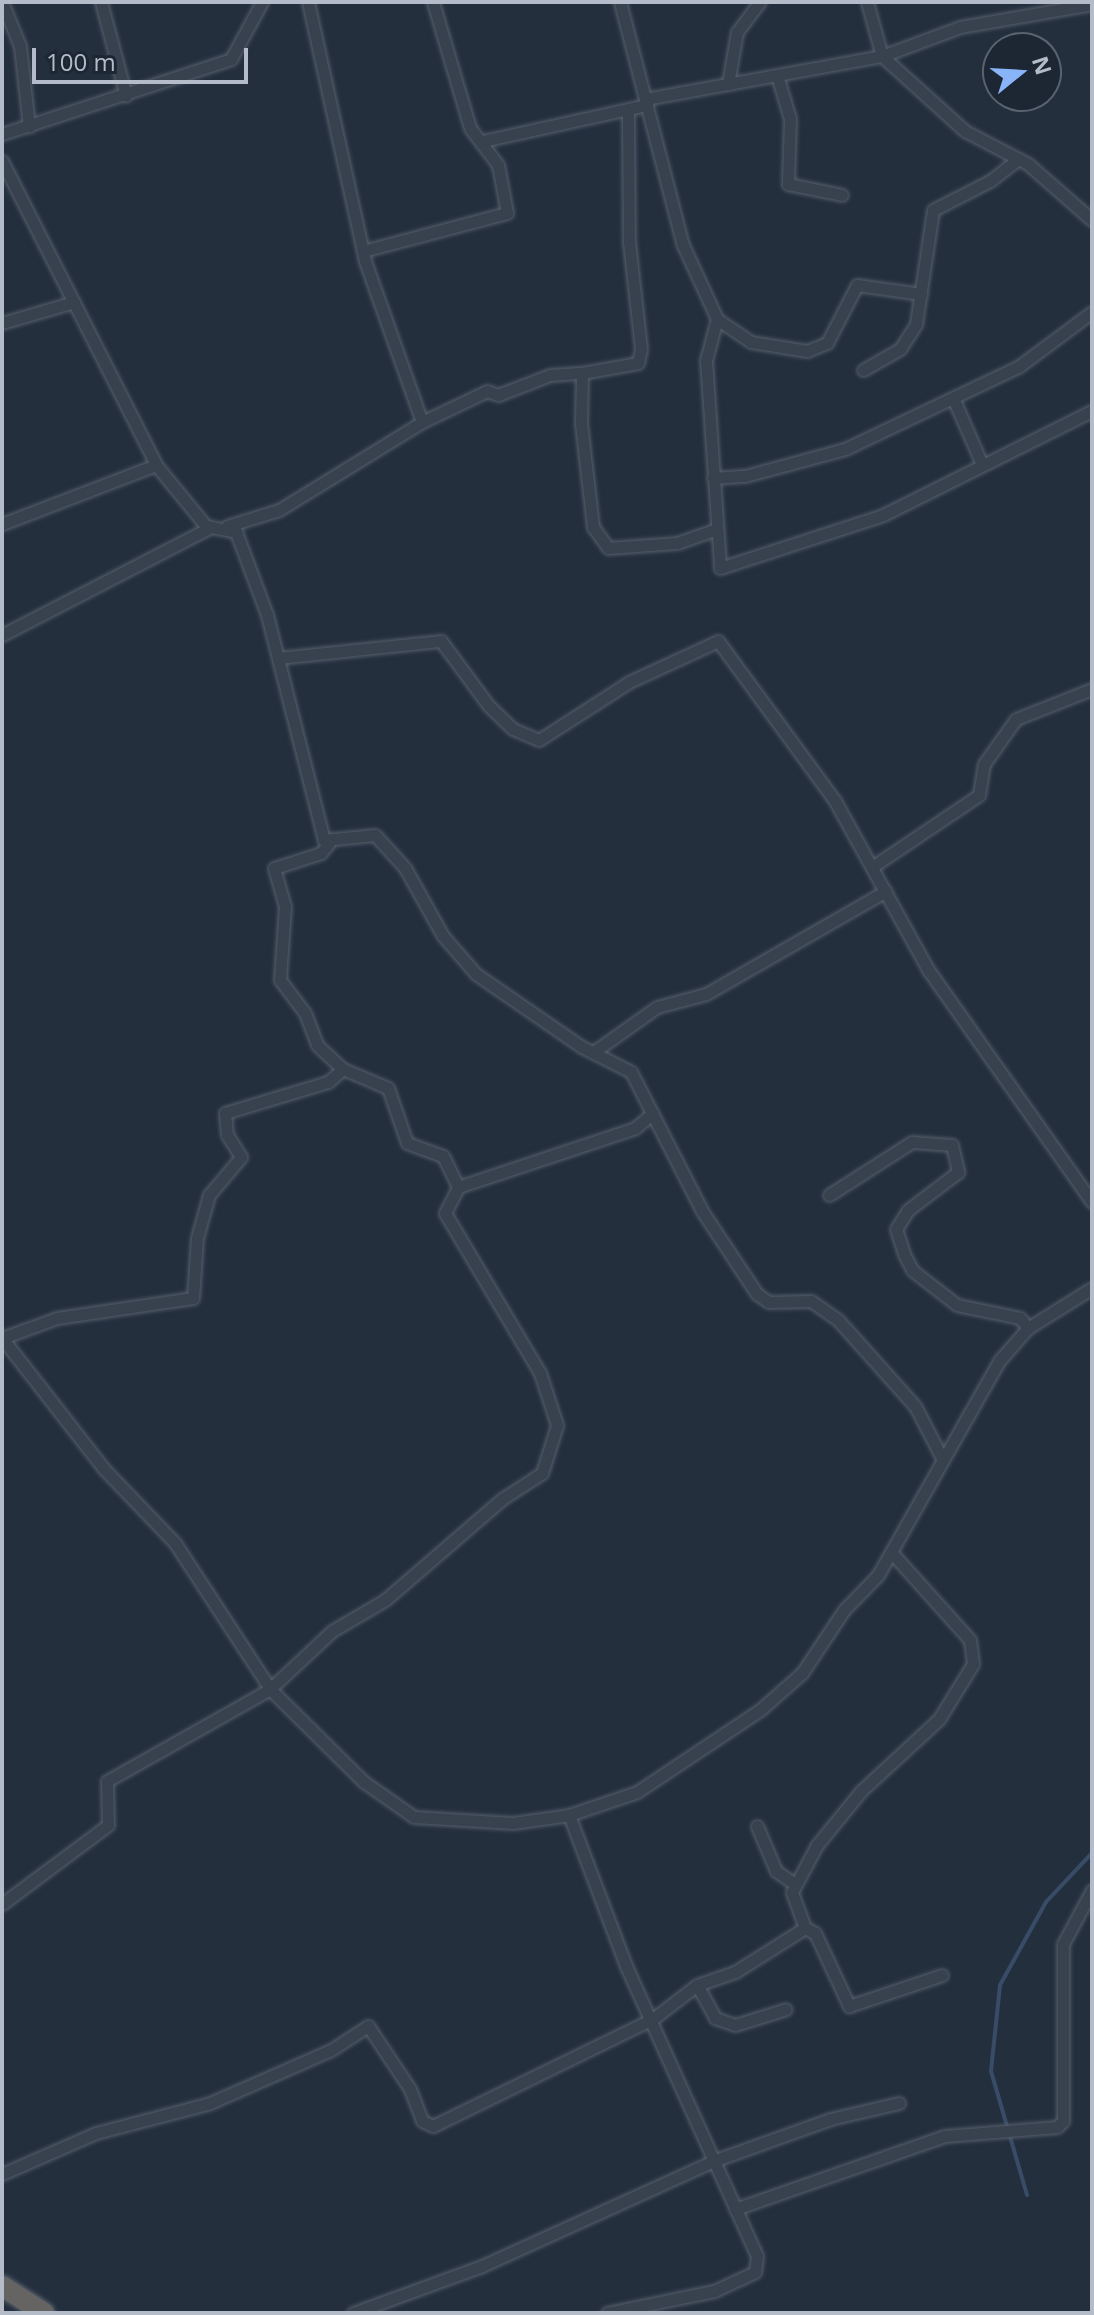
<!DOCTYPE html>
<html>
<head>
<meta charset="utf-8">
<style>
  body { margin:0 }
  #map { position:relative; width:1094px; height:2315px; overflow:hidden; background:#242f3e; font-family:"Open Sans",sans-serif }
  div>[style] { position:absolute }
  .stream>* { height:4px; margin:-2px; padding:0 2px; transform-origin:2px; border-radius:2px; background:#394c67 }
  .roads { filter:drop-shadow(0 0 2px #565f6c) drop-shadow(0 0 2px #565f6c) }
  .minor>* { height:11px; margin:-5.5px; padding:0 5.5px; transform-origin:5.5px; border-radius:5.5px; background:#38414e }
  .trunk>* { height:20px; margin:-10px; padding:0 10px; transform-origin:10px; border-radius:10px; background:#656462 }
  span { translate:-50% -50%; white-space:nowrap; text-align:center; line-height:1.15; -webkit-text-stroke:8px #1d2633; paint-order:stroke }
  .frame { position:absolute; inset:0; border:4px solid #b4bcc9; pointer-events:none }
  .north { position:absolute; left:982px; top:32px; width:80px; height:80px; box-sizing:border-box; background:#1d2633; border:2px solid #59626f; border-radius:50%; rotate:72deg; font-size:22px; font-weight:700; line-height:32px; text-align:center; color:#b4bcc9 }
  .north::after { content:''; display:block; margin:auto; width:28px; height:36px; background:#8ab4f8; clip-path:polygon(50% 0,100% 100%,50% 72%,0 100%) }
  .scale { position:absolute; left:32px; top:48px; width:216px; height:36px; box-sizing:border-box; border:4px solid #b4bcc9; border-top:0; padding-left:10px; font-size:24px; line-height:28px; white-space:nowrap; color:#b4bcc9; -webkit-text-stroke:6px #1d2633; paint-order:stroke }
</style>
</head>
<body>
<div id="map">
  <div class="stream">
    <i style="left:1027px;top:2195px;width:129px;rotate:-106.2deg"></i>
    <i style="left:991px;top:2071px;width:86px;rotate:-84deg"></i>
    <i style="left:1000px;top:1985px;width:95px;rotate:-61deg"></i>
    <i style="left:1046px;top:1902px;width:67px;rotate:-46.8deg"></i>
  </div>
  <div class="roads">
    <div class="minor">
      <i style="left:2px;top:2px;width:48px;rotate:67.8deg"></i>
      <i style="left:20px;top:46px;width:81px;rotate:83.6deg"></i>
      <i style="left:101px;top:2px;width:97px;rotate:75.1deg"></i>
      <i style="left:620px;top:2px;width:251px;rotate:75.5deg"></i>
      <i style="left:683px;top:245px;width:81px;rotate:65.3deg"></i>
      <i style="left:717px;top:319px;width:41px;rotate:34.1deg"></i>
      <i style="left:751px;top:342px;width:57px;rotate:9.1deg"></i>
      <i style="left:807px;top:351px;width:22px;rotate:-22deg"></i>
      <i style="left:827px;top:343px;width:65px;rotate:-62.7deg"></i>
      <i style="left:857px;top:285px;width:65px;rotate:8deg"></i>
      <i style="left:867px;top:2px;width:56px;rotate:74.5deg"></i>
      <i style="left:882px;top:56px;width:112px;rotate:42.1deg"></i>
      <i style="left:965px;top:131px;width:71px;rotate:27.6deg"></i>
      <i style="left:1028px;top:164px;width:85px;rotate:41.2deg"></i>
      <i style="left:777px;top:75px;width:46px;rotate:73.5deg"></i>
      <i style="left:790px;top:119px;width:65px;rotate:91.8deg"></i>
      <i style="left:788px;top:184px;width:55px;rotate:11.5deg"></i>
      <i style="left:728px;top:84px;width:53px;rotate:-80.2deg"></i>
      <i style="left:737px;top:32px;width:38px;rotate:-53deg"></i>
      <i style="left:645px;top:99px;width:241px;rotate:-10.3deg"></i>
      <i style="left:882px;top:56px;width:83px;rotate:-20.4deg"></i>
      <i style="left:960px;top:27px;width:134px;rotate:-9.9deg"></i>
      <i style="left:628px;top:111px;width:131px;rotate:89.6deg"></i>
      <i style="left:629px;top:242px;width:108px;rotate:83.6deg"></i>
      <i style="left:641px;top:349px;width:14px;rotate:102deg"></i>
      <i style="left:638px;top:363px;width:57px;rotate:169.9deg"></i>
      <i style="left:582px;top:373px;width:50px;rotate:91.1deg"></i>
      <i style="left:581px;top:423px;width:105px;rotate:83.4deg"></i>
      <i style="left:593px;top:527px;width:26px;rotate:54deg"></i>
      <i style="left:608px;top:548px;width:69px;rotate:-4.1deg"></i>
      <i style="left:677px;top:543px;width:42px;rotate:-19.3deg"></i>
      <i style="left:2px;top:134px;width:241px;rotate:-18.1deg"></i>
      <i style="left:231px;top:59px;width:65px;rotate:-61.5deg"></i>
      <i style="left:483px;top:141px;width:168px;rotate:-12.4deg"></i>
      <i style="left:2px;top:161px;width:341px;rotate:63.1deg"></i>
      <i style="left:363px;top:251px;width:149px;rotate:-14.8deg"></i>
      <i style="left:507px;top:213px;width:49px;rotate:-100.6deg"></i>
      <i style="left:498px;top:165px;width:46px;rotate:-127.1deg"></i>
      <i style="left:470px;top:128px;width:131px;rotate:-106.4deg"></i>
      <i style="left:717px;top:319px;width:42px;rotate:105deg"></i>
      <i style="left:706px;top:360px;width:208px;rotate:86.1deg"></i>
      <i style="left:720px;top:568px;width:171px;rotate:-18deg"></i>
      <i style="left:883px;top:515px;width:233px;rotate:-26.5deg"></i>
      <i style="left:2px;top:323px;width:75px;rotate:-16.3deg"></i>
      <i style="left:863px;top:370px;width:43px;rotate:-29.6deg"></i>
      <i style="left:900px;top:349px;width:30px;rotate:-57deg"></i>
      <i style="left:916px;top:324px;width:115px;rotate:-81.5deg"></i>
      <i style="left:933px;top:210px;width:64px;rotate:-27deg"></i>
      <i style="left:990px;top:181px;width:36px;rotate:-38deg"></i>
      <i style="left:953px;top:398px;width:70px;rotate:66.4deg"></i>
      <i style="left:422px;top:422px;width:72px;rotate:-25.5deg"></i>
      <i style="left:487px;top:391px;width:12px;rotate:20deg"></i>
      <i style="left:498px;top:395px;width:56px;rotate:-21deg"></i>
      <i style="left:550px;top:375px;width:32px;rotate:-4deg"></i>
      <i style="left:713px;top:478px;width:32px;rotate:-4deg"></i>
      <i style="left:745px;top:476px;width:104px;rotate:-15.1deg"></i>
      <i style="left:845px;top:449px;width:191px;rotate:-25.4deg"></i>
      <i style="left:1018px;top:367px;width:92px;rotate:-36.6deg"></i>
      <i style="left:2px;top:524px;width:165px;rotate:-21deg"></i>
      <i style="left:156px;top:465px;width:79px;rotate:50.7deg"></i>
      <i style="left:206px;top:526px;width:31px;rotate:11deg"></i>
      <i style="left:236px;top:532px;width:89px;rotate:69.5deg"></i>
      <i style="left:267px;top:615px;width:232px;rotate:75.8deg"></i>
      <i style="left:324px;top:840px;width:51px;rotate:-5.6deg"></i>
      <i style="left:375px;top:835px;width:45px;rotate:47.7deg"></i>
      <i style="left:405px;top:868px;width:78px;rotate:60.8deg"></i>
      <i style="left:443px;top:936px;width:50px;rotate:49deg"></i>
      <i style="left:476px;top:974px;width:129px;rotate:34.6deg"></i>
      <i style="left:582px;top:1047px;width:55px;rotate:27deg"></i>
      <i style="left:631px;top:1072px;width:156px;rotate:62.9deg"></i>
      <i style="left:702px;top:1211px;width:100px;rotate:56.5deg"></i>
      <i style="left:757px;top:1294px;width:14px;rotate:34deg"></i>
      <i style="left:769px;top:1302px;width:42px;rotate:-1.4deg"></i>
      <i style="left:811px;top:1301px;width:33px;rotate:35deg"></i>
      <i style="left:838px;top:1320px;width:115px;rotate:48.2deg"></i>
      <i style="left:915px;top:1406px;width:59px;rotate:62.6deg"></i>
      <i style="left:227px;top:526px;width:54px;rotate:-17.1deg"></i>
      <i style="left:279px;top:510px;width:168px;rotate:-31.6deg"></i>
      <i style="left:422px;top:422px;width:171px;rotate:-109.5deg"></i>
      <i style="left:365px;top:261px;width:265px;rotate:-102.4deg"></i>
      <i style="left:2px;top:635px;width:235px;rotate:-27.3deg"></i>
      <i style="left:278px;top:658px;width:164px;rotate:-6deg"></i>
      <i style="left:441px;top:641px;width:81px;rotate:53.6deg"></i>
      <i style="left:489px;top:706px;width:33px;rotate:44deg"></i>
      <i style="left:513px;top:729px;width:28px;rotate:23deg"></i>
      <i style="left:539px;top:740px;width:107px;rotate:-32.8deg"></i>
      <i style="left:629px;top:682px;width:98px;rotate:-24.7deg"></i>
      <i style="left:718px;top:641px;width:198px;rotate:53.8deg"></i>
      <i style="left:835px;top:801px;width:194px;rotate:61.1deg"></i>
      <i style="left:929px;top:971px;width:283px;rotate:54.8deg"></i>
      <i style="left:329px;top:843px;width:13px;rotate:129deg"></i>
      <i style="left:321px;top:853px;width:49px;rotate:162.3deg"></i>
      <i style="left:274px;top:868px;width:40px;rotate:74deg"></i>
      <i style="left:285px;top:906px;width:74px;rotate:93.9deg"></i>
      <i style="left:280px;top:980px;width:41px;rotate:52.9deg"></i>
      <i style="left:305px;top:1013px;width:34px;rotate:69deg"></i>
      <i style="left:317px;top:1045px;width:35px;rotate:43deg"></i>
      <i style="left:343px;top:1069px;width:49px;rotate:22.9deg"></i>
      <i style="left:388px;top:1088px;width:58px;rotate:70.9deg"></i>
      <i style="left:407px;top:1143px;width:38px;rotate:20deg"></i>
      <i style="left:443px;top:1156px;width:34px;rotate:64deg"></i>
      <i style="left:458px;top:1187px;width:187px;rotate:-18.4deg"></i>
      <i style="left:635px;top:1128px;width:23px;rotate:-40deg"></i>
      <i style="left:872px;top:867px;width:129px;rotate:-33.9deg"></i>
      <i style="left:979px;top:795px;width:31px;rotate:-81deg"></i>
      <i style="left:984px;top:764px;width:55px;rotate:-54.6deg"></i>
      <i style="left:1016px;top:719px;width:82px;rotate:-21.5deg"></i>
      <i style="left:595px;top:1051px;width:76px;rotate:-35.4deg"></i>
      <i style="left:657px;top:1007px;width:51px;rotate:-14.9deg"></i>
      <i style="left:706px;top:994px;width:207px;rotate:-29.8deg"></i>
      <i style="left:829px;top:1195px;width:98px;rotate:-32.6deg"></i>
      <i style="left:912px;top:1142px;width:40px;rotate:4.3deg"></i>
      <i style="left:952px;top:1145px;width:28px;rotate:77deg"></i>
      <i style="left:958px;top:1172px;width:63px;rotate:142.8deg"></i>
      <i style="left:908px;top:1210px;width:22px;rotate:122deg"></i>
      <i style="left:896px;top:1229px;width:26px;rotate:72deg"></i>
      <i style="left:904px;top:1254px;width:18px;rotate:63deg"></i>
      <i style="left:912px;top:1270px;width:57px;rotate:37.9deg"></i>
      <i style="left:957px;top:1305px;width:64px;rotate:11.7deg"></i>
      <i style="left:1020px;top:1318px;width:13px;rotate:51deg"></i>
      <i style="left:2px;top:1338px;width:166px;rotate:52.1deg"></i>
      <i style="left:104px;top:1469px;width:103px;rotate:46.2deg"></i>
      <i style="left:175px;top:1543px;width:174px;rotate:56.9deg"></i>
      <i style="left:270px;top:1689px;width:132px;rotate:44.7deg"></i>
      <i style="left:364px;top:1782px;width:61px;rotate:35deg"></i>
      <i style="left:414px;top:1817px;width:99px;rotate:3.5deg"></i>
      <i style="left:513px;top:1823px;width:57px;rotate:-8.1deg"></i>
      <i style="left:569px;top:1815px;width:72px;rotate:-18.7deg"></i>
      <i style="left:637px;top:1792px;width:148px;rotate:-33.7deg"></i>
      <i style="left:760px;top:1710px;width:56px;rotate:-41.4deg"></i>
      <i style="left:802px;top:1673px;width:76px;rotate:-56.3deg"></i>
      <i style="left:844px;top:1610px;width:49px;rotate:-45.8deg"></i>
      <i style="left:878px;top:1575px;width:246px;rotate:-60.5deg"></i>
      <i style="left:999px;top:1361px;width:44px;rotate:-48.7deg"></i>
      <i style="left:1028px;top:1328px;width:75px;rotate:-32deg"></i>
      <i style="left:2px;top:1338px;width:59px;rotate:-20deg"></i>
      <i style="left:57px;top:1318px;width:137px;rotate:-8.4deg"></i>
      <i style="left:193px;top:1298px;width:60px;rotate:-86.2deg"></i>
      <i style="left:197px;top:1238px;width:45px;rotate:-74.4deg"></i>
      <i style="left:209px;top:1195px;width:50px;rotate:-49.9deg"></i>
      <i style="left:241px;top:1157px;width:26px;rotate:-122deg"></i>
      <i style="left:227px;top:1135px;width:22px;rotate:-95deg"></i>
      <i style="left:225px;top:1113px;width:108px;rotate:-16.8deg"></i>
      <i style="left:328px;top:1082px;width:20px;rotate:-41deg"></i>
      <i style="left:569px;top:1815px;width:161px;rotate:69.3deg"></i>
      <i style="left:626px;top:1966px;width:318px;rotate:65.7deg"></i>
      <i style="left:757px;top:2256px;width:16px;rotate:97deg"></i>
      <i style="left:755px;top:2272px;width:45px;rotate:155.1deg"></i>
      <i style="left:714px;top:2291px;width:109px;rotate:168.4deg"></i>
      <i style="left:757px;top:1826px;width:49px;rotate:67.1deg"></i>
      <i style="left:776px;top:1871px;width:21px;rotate:35deg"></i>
      <i style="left:2px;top:1904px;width:132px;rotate:-36.7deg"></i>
      <i style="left:108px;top:1825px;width:44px;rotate:-91.3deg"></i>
      <i style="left:107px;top:1781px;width:187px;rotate:-29.4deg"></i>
      <i style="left:270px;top:1689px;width:85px;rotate:-43.1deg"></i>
      <i style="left:332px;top:1631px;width:61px;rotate:-30.3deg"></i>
      <i style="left:385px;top:1600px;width:155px;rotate:-40.8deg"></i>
      <i style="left:502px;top:1499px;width:48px;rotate:-33deg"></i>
      <i style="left:542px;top:1473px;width:50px;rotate:-72.6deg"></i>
      <i style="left:557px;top:1425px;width:55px;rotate:-108.1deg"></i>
      <i style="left:540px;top:1373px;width:186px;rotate:-120.7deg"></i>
      <i style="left:445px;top:1213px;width:29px;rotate:-63deg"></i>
      <i style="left:805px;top:1928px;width:11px;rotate:27deg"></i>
      <i style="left:815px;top:1933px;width:81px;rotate:65deg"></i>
      <i style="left:849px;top:2006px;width:98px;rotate:-18.4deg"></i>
      <i style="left:697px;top:1985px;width:38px;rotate:61deg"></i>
      <i style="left:715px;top:2018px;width:21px;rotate:19deg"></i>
      <i style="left:735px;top:2025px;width:53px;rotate:-17.4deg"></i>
      <i style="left:2px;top:2174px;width:103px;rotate:-23.6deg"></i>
      <i style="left:96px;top:2133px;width:118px;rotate:-14.7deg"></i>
      <i style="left:210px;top:2103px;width:132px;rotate:-23.7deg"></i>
      <i style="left:331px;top:2050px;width:44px;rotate:-33deg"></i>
      <i style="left:368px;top:2026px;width:76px;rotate:56.3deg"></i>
      <i style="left:410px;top:2089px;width:34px;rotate:69deg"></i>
      <i style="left:422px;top:2121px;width:12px;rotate:24deg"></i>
      <i style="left:433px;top:2126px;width:246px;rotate:-26deg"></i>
      <i style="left:654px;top:2018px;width:54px;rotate:-37.5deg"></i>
      <i style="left:697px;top:1985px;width:40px;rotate:-18.9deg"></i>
      <i style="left:735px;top:1972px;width:83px;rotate:-32.2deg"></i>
      <i style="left:805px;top:1928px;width:38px;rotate:-110deg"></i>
      <i style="left:792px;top:1892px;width:53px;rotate:-62deg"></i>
      <i style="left:817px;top:1845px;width:70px;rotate:-50.8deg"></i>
      <i style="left:861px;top:1791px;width:106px;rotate:-42.7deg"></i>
      <i style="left:939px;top:1719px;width:65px;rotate:-58.3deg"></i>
      <i style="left:973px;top:1664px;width:24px;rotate:-97deg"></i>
      <i style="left:970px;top:1640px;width:118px;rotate:-131.9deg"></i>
      <i style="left:735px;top:2209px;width:222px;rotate:-19.2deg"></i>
      <i style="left:945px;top:2136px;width:112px;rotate:-4.6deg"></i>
      <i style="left:1057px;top:2127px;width:8px;rotate:-45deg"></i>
      <i style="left:1063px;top:2121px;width:177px;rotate:-90deg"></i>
      <i style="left:1063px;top:1944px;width:61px;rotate:-61.8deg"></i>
      <i style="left:353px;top:2313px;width:137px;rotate:-20deg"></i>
      <i style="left:482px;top:2266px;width:254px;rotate:-24.4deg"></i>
      <i style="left:713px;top:2161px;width:124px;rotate:-19.7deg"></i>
      <i style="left:830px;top:2119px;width:71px;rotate:-13.1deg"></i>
    </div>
    <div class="trunk">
      <i style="left:2px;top:2286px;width:50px;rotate:32.7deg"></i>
    </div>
  </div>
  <div class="frame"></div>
  <div class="north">N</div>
  <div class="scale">100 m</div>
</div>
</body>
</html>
